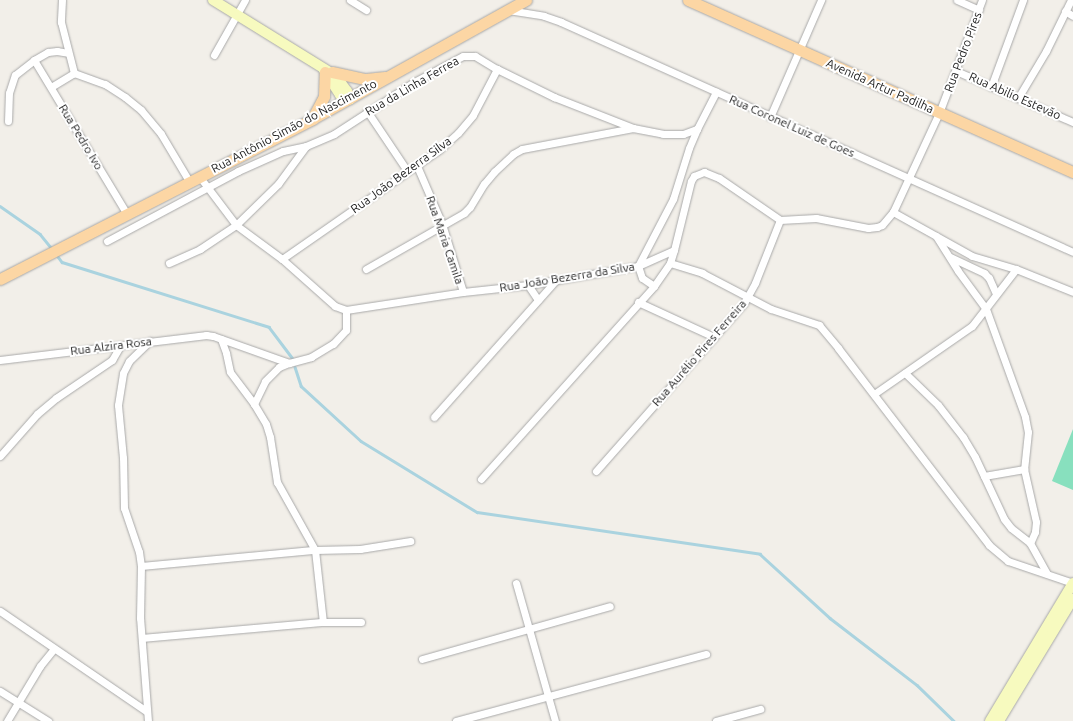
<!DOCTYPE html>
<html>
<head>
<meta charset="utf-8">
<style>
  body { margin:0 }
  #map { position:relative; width:1073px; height:721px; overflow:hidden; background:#f2efe9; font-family:Ubuntu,sans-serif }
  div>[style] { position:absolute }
  .pitch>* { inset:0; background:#88e0be }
  .stream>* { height:2.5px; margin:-1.25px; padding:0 1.25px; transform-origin:1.25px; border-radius:1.25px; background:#aad3df }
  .roads { filter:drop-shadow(0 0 1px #a9a9a9) drop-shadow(0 0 1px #a9a9a9) }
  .street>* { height:7px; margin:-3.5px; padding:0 3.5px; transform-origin:3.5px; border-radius:3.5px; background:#fff }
  .secondary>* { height:10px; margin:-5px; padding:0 5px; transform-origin:5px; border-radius:5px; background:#f7fabf }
  .primary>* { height:11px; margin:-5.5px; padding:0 5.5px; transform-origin:5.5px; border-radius:5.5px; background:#fcd6a4 }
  span { translate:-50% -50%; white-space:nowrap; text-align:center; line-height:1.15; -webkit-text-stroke:4px #fff; paint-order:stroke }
  .street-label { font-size:12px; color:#222 }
</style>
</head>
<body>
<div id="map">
  <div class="pitch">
    <i style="clip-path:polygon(1073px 429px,1073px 490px,1052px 481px)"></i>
  </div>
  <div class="stream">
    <i style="left:0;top:206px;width:49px;rotate:35deg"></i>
    <i style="left:40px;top:234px;width:19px;rotate:51deg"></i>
    <i style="left:56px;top:254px;width:10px;rotate:53deg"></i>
    <i style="left:62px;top:262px;width:217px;rotate:17.4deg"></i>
    <i style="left:269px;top:327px;width:40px;rotate:53deg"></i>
    <i style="left:295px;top:367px;width:20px;rotate:72deg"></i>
    <i style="left:301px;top:386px;width:81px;rotate:42.5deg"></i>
    <i style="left:361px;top:441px;width:136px;rotate:31.5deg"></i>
    <i style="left:477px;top:512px;width:286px;rotate:8.4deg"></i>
    <i style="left:760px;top:554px;width:95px;rotate:42.4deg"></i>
    <i style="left:830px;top:618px;width:110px;rotate:37.6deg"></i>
    <i style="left:917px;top:685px;width:52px;rotate:44.2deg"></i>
  </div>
  <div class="roads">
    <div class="street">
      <i style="left:62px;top:0;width:22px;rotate:93deg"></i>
      <i style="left:61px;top:22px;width:53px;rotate:75.7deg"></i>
      <i style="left:74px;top:73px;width:33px;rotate:20deg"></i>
      <i style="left:105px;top:84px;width:24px;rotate:33deg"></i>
      <i style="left:125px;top:97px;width:21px;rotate:39deg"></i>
      <i style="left:141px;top:110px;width:31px;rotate:50deg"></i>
      <i style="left:161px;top:134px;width:55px;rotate:59.2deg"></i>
      <i style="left:350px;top:0;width:19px;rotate:32deg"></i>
      <i style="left:957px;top:0;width:24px;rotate:24deg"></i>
      <i style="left:508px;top:10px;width:36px;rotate:9deg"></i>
      <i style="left:544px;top:16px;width:18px;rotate:19deg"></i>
      <i style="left:561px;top:22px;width:561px;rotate:24.19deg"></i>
      <i style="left:1065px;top:11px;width:9px;rotate:32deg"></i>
      <i style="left:214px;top:55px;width:63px;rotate:-60.6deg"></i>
      <i style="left:34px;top:60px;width:180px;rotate:58.9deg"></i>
      <i style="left:956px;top:71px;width:128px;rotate:23.6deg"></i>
      <i style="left:51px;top:87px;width:27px;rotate:-31deg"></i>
      <i style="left:991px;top:87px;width:93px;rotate:-69.8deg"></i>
      <i style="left:1018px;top:98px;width:55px;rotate:-59.2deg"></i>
      <i style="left:1046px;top:51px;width:57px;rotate:-63.9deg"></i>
      <i style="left:367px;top:111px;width:73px;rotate:56.1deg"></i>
      <i style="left:770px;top:117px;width:128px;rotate:-66.4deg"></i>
      <i style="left:8px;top:121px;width:28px;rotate:-88deg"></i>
      <i style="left:9px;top:93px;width:19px;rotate:-72deg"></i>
      <i style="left:15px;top:75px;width:24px;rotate:-38deg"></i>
      <i style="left:34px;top:60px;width:16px;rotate:-30deg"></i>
      <i style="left:48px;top:52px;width:9px;rotate:-6deg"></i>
      <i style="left:57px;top:51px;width:11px;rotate:10deg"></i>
      <i style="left:417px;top:166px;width:63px;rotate:66.7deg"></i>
      <i style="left:442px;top:224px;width:71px;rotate:72.8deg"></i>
      <i style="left:199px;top:176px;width:61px;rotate:52.9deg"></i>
      <i style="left:236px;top:225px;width:57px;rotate:36.5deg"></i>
      <i style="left:282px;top:259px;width:71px;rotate:41.6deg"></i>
      <i style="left:335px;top:306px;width:12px;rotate:20deg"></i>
      <i style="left:346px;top:310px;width:118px;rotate:-8.7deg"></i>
      <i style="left:463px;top:292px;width:65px;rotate:-6.1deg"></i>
      <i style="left:528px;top:285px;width:112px;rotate:-9.8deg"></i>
      <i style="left:638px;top:266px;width:39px;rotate:-24deg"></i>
      <i style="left:674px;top:250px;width:71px;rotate:-76.2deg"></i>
      <i style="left:691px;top:181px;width:6px;rotate:-59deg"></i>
      <i style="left:694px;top:176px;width:11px;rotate:-22deg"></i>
      <i style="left:704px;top:172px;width:16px;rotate:22deg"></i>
      <i style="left:719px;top:178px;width:74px;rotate:34.5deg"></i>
      <i style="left:780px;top:220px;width:36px;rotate:-3deg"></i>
      <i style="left:816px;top:218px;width:53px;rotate:10.9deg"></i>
      <i style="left:868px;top:228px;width:9px;rotate:-6deg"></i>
      <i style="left:877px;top:227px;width:5px;rotate:-22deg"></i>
      <i style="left:882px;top:225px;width:17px;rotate:-50deg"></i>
      <i style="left:893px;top:212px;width:109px;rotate:-65.1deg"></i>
      <i style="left:939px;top:113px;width:121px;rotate:-69.2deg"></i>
      <i style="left:893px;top:212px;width:90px;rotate:29.1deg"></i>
      <i style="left:972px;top:256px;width:46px;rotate:16.5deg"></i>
      <i style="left:1016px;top:269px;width:61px;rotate:22deg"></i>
      <i style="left:936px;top:236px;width:41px;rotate:57.8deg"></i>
      <i style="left:958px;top:271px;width:47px;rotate:53.6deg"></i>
      <i style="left:986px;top:309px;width:115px;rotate:70.1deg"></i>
      <i style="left:1025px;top:417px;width:15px;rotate:79deg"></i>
      <i style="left:1028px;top:432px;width:37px;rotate:96deg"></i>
      <i style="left:1024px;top:469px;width:54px;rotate:77.2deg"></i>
      <i style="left:1036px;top:522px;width:10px;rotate:96deg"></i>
      <i style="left:1035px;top:532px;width:12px;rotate:114deg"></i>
      <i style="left:107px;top:241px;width:149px;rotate:-28.1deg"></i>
      <i style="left:238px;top:171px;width:49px;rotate:-24deg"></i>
      <i style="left:283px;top:151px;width:24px;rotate:-12deg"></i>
      <i style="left:950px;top:257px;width:38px;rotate:25deg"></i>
      <i style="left:984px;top:273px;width:7px;rotate:45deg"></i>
      <i style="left:989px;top:278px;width:17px;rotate:66deg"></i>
      <i style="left:282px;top:259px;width:191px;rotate:-34.8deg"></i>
      <i style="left:439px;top:150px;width:25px;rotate:-42deg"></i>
      <i style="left:458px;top:133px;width:23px;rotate:-50deg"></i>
      <i style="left:473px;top:115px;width:52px;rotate:-62.4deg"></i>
      <i style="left:169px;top:263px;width:34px;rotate:-24deg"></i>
      <i style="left:200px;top:249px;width:43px;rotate:-33.7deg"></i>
      <i style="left:236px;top:225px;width:59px;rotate:-44.3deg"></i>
      <i style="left:278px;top:184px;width:47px;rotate:-53.6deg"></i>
      <i style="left:306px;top:146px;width:30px;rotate:-23deg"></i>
      <i style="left:334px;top:134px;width:95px;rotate:-33deg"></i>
      <i style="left:414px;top:82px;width:55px;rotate:-28deg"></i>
      <i style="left:463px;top:56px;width:12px"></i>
      <i style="left:475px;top:56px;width:26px;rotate:31deg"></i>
      <i style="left:497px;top:69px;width:64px;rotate:26.2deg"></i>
      <i style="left:554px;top:97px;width:85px;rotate:21.4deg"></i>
      <i style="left:633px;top:128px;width:31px;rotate:11deg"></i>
      <i style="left:663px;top:134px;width:20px"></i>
      <i style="left:683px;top:134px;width:15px;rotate:-20deg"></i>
      <i style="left:697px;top:129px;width:42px;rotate:-62.8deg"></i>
      <i style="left:670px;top:263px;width:34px;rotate:17deg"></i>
      <i style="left:702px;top:273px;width:78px;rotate:27.6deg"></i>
      <i style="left:771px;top:309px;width:51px;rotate:18.4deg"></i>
      <i style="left:819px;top:325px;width:30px;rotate:50deg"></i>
      <i style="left:838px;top:348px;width:248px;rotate:52.5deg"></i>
      <i style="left:989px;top:545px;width:25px;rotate:40deg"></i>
      <i style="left:1008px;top:561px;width:69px;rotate:18.7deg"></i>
      <i style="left:366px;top:269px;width:113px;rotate:-29.7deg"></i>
      <i style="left:464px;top:213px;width:8px;rotate:-45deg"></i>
      <i style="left:470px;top:207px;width:27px;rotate:-59deg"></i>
      <i style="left:484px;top:184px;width:16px;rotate:-50deg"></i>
      <i style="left:494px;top:172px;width:26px;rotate:-43deg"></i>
      <i style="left:513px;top:154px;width:10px;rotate:-29deg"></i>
      <i style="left:522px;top:149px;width:113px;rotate:-10.7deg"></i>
      <i style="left:528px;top:285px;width:18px;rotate:56deg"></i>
      <i style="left:654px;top:286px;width:14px;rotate:-146deg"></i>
      <i style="left:642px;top:278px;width:13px;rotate:-108deg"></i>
      <i style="left:638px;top:266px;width:76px;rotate:-62.4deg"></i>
      <i style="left:673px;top:199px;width:53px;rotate:-72.6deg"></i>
      <i style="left:689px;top:148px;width:21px;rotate:-67deg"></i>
      <i style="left:638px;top:302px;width:84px;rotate:24.7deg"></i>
      <i style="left:221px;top:339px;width:15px;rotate:70deg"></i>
      <i style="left:226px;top:353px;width:19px;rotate:78deg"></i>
      <i style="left:230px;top:372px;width:40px;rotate:53deg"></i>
      <i style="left:254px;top:404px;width:23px;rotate:59deg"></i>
      <i style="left:266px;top:424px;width:14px;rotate:73deg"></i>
      <i style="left:270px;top:437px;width:46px;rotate:81.2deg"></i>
      <i style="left:277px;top:482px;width:78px;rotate:60.8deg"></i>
      <i style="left:315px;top:550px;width:72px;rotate:83.7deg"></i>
      <i style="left:323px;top:622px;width:38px"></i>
      <i style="left:0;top:360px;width:208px;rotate:-6.9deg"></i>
      <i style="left:206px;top:335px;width:7px;rotate:8deg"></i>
      <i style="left:213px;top:336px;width:81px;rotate:19.6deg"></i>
      <i style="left:289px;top:363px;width:23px;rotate:-15deg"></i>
      <i style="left:311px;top:357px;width:26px;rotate:-31deg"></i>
      <i style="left:333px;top:344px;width:19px;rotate:-47deg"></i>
      <i style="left:346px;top:330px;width:20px;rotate:-90deg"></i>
      <i style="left:905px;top:373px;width:46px;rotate:44.1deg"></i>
      <i style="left:938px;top:405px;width:41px;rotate:52deg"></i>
      <i style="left:963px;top:437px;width:23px;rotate:59deg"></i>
      <i style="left:975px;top:457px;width:68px;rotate:64.9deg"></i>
      <i style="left:1004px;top:519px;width:11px;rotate:52deg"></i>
      <i style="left:1011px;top:528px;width:24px;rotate:38deg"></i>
      <i style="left:1030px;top:543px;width:35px;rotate:61deg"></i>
      <i style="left:874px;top:394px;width:119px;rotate:-34.8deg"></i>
      <i style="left:972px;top:326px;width:72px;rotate:-52.3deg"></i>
      <i style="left:254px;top:404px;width:25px;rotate:-64deg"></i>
      <i style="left:265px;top:381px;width:20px;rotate:-45deg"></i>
      <i style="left:279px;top:367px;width:11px;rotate:-22deg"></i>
      <i style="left:434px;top:417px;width:183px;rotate:-48.3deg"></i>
      <i style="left:0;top:456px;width:56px;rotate:-48.6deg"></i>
      <i style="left:37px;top:414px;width:25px;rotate:-40deg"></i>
      <i style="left:56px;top:398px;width:68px;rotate:-34.2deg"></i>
      <i style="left:112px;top:360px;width:16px;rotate:-60deg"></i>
      <i style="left:596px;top:471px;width:224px;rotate:-48.6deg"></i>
      <i style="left:744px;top:303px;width:23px;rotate:-61deg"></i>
      <i style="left:755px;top:283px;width:68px;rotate:-68.4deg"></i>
      <i style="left:984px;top:476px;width:41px;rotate:-9.9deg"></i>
      <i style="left:481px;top:479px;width:259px;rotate:-48.1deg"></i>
      <i style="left:654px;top:286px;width:28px;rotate:-55deg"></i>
      <i style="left:670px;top:263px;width:14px;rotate:-73deg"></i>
      <i style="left:141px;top:566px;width:175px;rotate:-5.3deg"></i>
      <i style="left:315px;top:550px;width:45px;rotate:-1.3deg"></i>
      <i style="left:360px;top:549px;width:51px;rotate:-9.1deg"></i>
      <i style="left:516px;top:583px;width:143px;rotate:74.2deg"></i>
      <i style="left:0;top:611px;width:177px;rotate:34.4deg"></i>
      <i style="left:142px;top:638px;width:182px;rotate:-5.1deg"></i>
      <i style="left:422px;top:659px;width:195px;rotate:-15.7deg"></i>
      <i style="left:0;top:691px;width:57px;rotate:32deg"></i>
      <i style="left:7px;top:721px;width:64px;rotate:-59deg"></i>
      <i style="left:40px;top:666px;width:22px;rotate:-51deg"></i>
      <i style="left:148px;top:721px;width:103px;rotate:-94.4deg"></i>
      <i style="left:140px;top:618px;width:52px;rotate:-88.9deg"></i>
      <i style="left:141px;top:566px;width:14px;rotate:-98deg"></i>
      <i style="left:139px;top:552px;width:46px;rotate:-108.8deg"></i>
      <i style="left:124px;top:508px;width:50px;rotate:-91.1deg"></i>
      <i style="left:123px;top:458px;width:53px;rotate:-95.4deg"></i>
      <i style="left:118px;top:405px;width:32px;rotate:-81deg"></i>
      <i style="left:123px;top:373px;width:13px;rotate:-63deg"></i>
      <i style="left:129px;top:361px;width:29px;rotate:-44deg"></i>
      <i style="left:456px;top:721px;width:259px;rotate:-15deg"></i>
      <i style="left:716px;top:721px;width:46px;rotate:-15.3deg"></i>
    </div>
    <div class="secondary">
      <i style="left:213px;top:0;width:145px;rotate:31.7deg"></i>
      <i style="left:336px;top:76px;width:19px;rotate:54deg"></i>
      <i style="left:347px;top:91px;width:9px;rotate:69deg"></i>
      <i style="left:324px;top:70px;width:30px;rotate:57deg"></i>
      <i style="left:340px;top:95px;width:11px;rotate:22deg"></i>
      <i style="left:990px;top:721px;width:161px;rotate:-59deg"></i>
      <i style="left:999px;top:721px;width:143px;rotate:-58.8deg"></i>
    </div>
    <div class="primary">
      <i style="left:688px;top:0;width:422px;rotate:24.1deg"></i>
      <i style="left:332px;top:72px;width:35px;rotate:12deg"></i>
      <i style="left:366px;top:79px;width:19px;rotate:-6deg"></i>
      <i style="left:312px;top:119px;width:26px;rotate:-62deg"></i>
      <i style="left:324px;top:96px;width:24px;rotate:-88deg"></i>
      <i style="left:0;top:279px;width:351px;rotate:-27.1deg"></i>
      <i style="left:312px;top:119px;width:245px;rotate:-29.1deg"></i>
    </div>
  </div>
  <div class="street-label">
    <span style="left:963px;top:52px;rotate:-69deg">Rua Pedro Pires</span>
    <span style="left:412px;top:86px;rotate:-30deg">Rua da Linha Ferrea</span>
    <span style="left:880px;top:86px;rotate:24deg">Avenida Artur Padilha</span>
    <span style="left:1015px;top:96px;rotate:24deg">Rua Abilio Estevão</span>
    <span style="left:294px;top:126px;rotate:-28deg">Rua Antônio Simão do Nascimento</span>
    <span style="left:792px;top:126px;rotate:24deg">Rua Coronel Luiz de Goes</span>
    <span style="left:81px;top:137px;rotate:59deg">Rua Pedro Ivo</span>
    <span style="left:401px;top:175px;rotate:-36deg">Rua João Bezerra Silva</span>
    <span style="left:445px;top:240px;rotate:71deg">Rua Maria Camila</span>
    <span style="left:567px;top:277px;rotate:-9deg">Rua João Bezerra da Silva</span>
    <span style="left:111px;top:346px;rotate:-7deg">Rua Alzira Rosa</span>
    <span style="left:699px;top:353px;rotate:-49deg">Rua Aurélio Pires Ferreira</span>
  </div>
</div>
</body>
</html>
